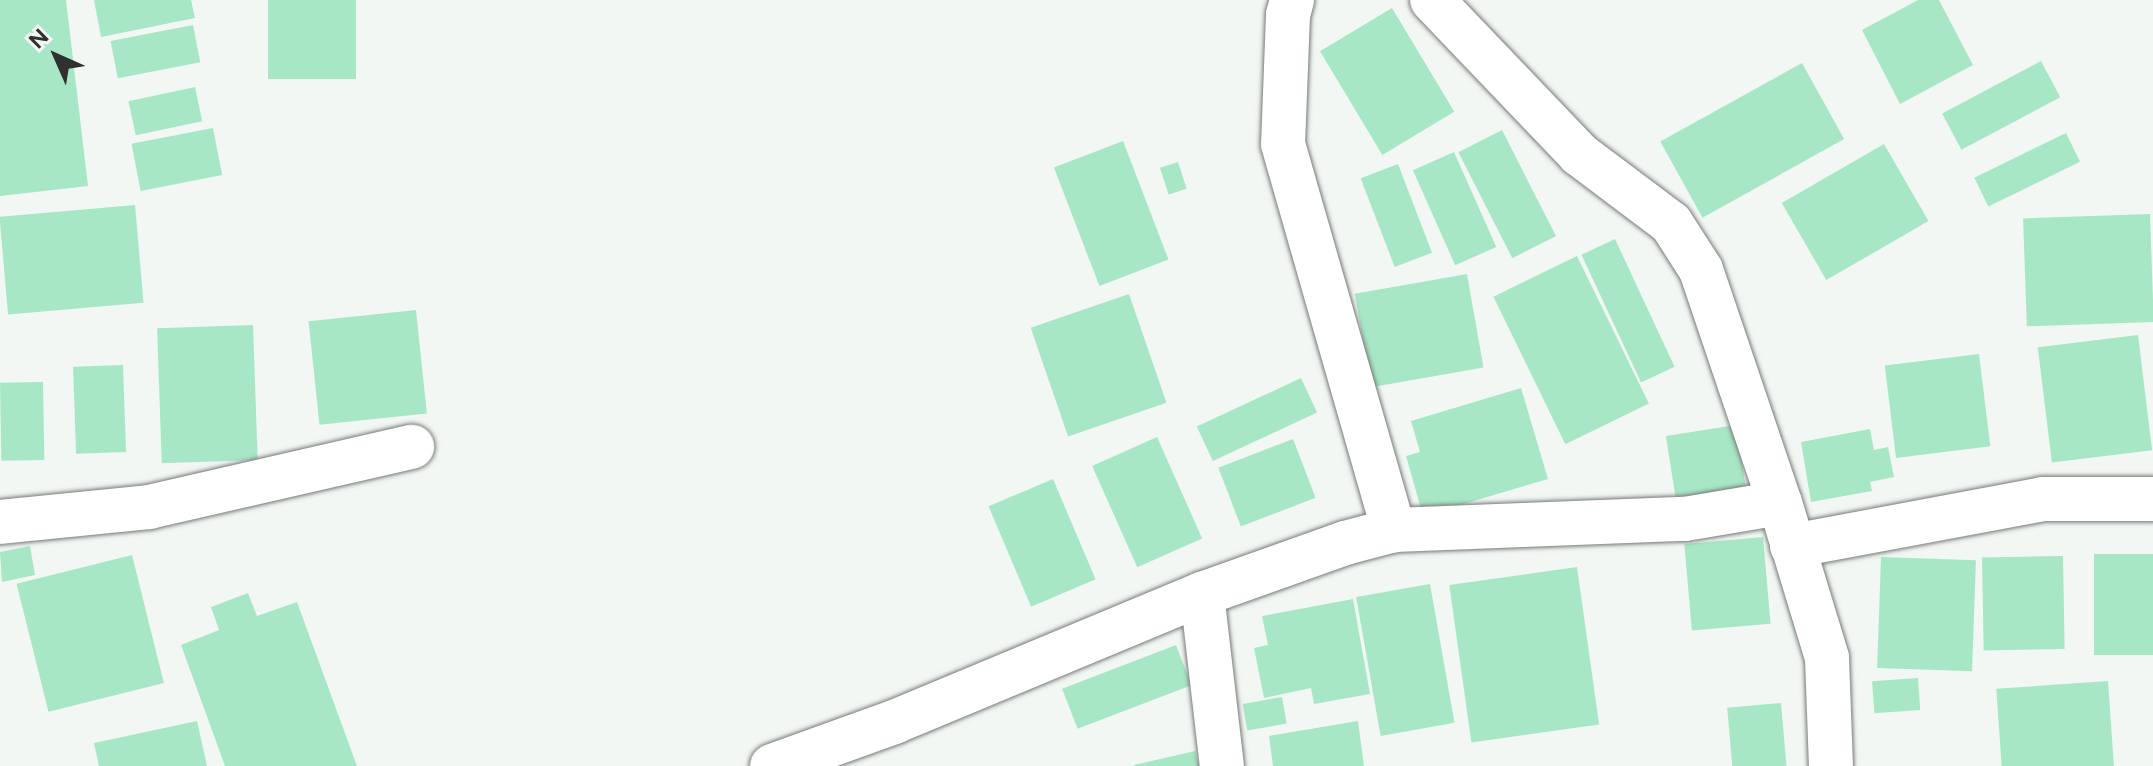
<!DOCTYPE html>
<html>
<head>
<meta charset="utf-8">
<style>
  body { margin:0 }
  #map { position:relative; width:2153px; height:766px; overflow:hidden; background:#f2f7f4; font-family:Figtree,sans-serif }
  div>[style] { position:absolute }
  .building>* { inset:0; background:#a8e7c5; transform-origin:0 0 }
  .roads { filter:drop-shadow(0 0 2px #777b79) drop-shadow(0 0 2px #777b79) }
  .street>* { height:44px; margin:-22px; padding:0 22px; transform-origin:22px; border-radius:22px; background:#fff }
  span { translate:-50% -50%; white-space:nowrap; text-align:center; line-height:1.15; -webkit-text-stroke:7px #f2f7f4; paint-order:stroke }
  .north { position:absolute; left:16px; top:16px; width:80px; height:80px; -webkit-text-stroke:6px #f2f7f4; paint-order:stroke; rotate:315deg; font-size:22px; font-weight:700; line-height:32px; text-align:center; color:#2f312f }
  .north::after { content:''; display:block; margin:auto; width:28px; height:36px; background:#2f312f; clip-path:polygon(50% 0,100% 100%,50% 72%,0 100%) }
</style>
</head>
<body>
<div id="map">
  <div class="building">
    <i style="clip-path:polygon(0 0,66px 0,88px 186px,0 196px)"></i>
    <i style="clip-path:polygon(94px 0,191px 0,195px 18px,101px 37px)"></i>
    <i style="left:268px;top:0;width:88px;height:79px"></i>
    <i style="clip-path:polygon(1918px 0,1939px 0,1973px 65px,1900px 104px,1862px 30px)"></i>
    <i style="left:1392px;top:8px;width:121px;height:84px;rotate:59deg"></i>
    <i style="left:193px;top:25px;width:38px;height:84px;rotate:79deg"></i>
    <i style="left:2041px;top:61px;width:41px;height:112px;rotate:62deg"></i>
    <i style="left:1802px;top:63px;width:87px;height:162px;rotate:61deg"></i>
    <i style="left:195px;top:87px;width:35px;height:68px;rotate:78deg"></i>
    <i style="left:213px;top:128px;width:48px;height:83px;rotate:79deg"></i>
    <i style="left:1502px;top:130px;width:119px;height:49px;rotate:63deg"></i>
    <i style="left:2066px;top:133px;width:32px;height:102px;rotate:64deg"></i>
    <i style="left:1123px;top:141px;width:127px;height:74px;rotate:69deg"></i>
    <i style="left:1884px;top:144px;width:89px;height:118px;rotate:60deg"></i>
    <i style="left:1454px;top:152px;width:104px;height:45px;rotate:66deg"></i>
    <i style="left:1178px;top:162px;width:28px;height:19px;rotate:72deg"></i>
    <i style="left:1398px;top:164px;width:95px;height:40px;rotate:69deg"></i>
    <i style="left:135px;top:205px;width:98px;height:136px;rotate:85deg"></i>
    <i style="left:2150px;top:214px;width:108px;height:127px;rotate:88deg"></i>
    <i style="left:1615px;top:239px;width:141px;height:37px;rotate:65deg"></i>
    <i style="left:1577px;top:256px;width:164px;height:93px;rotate:64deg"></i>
    <i style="left:1467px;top:274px;width:95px;height:114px;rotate:80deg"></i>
    <i style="left:1129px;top:294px;width:115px;height:104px;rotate:71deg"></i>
    <i style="left:416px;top:310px;width:104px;height:108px;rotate:84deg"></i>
    <i style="left:253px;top:325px;width:135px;height:96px;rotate:88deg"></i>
    <i style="left:2138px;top:335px;width:116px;height:101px;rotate:83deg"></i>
    <i style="left:1979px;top:354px;width:93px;height:95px;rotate:83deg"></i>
    <i style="left:123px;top:365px;width:87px;height:50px;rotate:88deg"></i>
    <i style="left:1301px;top:378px;width:38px;height:115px;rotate:65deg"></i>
    <i style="left:43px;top:382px;width:78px;height:43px;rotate:89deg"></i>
    <i style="clip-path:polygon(1521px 388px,1548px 479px,1423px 516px,1406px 456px,1420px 452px,1411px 421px)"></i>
    <i style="left:1736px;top:425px;width:68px;height:71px;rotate:81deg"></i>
    <i style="clip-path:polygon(1870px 429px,1874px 450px,1888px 447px,1894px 477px,1870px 482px,1872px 491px,1811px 502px,1801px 442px)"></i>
    <i style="left:1157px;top:437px;width:111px;height:71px;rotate:66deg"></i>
    <i style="left:1293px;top:439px;width:63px;height:80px;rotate:69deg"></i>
    <i style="left:1053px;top:479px;width:109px;height:70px;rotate:67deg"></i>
    <i style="left:1763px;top:537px;width:87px;height:79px;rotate:85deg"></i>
    <i style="clip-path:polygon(30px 546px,35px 575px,2px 582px,0 552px)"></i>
    <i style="left:2153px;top:554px;width:101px;height:59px;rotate:90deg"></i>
    <i style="left:132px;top:555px;width:132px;height:119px;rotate:76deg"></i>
    <i style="left:2063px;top:556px;width:93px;height:81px;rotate:89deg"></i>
    <i style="left:1881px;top:557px;width:95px;height:111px;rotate:2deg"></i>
    <i style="left:1577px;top:567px;width:159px;height:129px;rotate:82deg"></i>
    <i style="left:1430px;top:584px;width:141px;height:75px;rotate:80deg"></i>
    <i style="clip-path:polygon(248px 593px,257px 616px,297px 602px,357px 766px,225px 766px,181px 645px,219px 630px,211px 607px)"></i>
    <i style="clip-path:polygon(1353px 599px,1370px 694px,1314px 704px,1311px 688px,1264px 698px,1254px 648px,1268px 645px,1262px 616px)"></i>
    <i style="left:1176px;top:645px;width:43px;height:122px;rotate:69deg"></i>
    <i style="left:1918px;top:678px;width:32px;height:46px;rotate:86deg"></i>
    <i style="left:2108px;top:681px;width:85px;height:112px;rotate:86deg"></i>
    <i style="left:1282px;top:697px;width:27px;height:40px;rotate:80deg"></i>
    <i style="left:1781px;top:703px;width:63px;height:54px;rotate:85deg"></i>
    <i style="clip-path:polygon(197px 721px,207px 766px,99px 766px,94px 743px)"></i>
    <i style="clip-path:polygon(1358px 721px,1364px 766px,1273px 766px,1269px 736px)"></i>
    <i style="clip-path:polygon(1195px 751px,1199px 766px,1134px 766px,1134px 765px)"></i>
  </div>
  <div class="roads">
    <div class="street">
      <i style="left:1292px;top:0;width:16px;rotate:105deg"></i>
      <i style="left:1288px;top:15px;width:129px;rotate:92.2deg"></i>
      <i style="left:1283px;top:144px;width:402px;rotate:74deg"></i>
      <i style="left:1432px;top:0;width:213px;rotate:46.3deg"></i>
      <i style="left:1579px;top:154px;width:115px;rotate:36.9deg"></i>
      <i style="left:1671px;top:223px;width:56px;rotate:57.4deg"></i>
      <i style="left:1701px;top:270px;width:246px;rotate:71.3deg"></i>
      <i style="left:1780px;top:503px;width:162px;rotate:73.1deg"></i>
      <i style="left:1827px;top:658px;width:108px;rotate:87.9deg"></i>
      <i style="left:0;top:522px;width:150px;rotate:-5.7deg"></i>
      <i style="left:149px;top:507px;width:270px;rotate:-12.9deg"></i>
      <i style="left:1792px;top:546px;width:254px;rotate:-10.6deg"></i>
      <i style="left:2042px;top:499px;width:111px"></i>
      <i style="left:1202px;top:594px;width:173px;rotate:83.4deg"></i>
      <i style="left:772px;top:766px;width:130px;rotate:-19.8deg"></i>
      <i style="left:894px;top:722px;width:334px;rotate:-22.6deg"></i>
      <i style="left:1202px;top:594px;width:152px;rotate:-19.6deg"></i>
      <i style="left:1345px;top:543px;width:51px;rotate:-14.9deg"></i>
      <i style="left:1394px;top:530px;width:291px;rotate:-2.2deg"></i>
      <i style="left:1685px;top:519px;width:96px;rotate:-9.6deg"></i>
    </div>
  </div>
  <div class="north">N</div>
</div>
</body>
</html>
